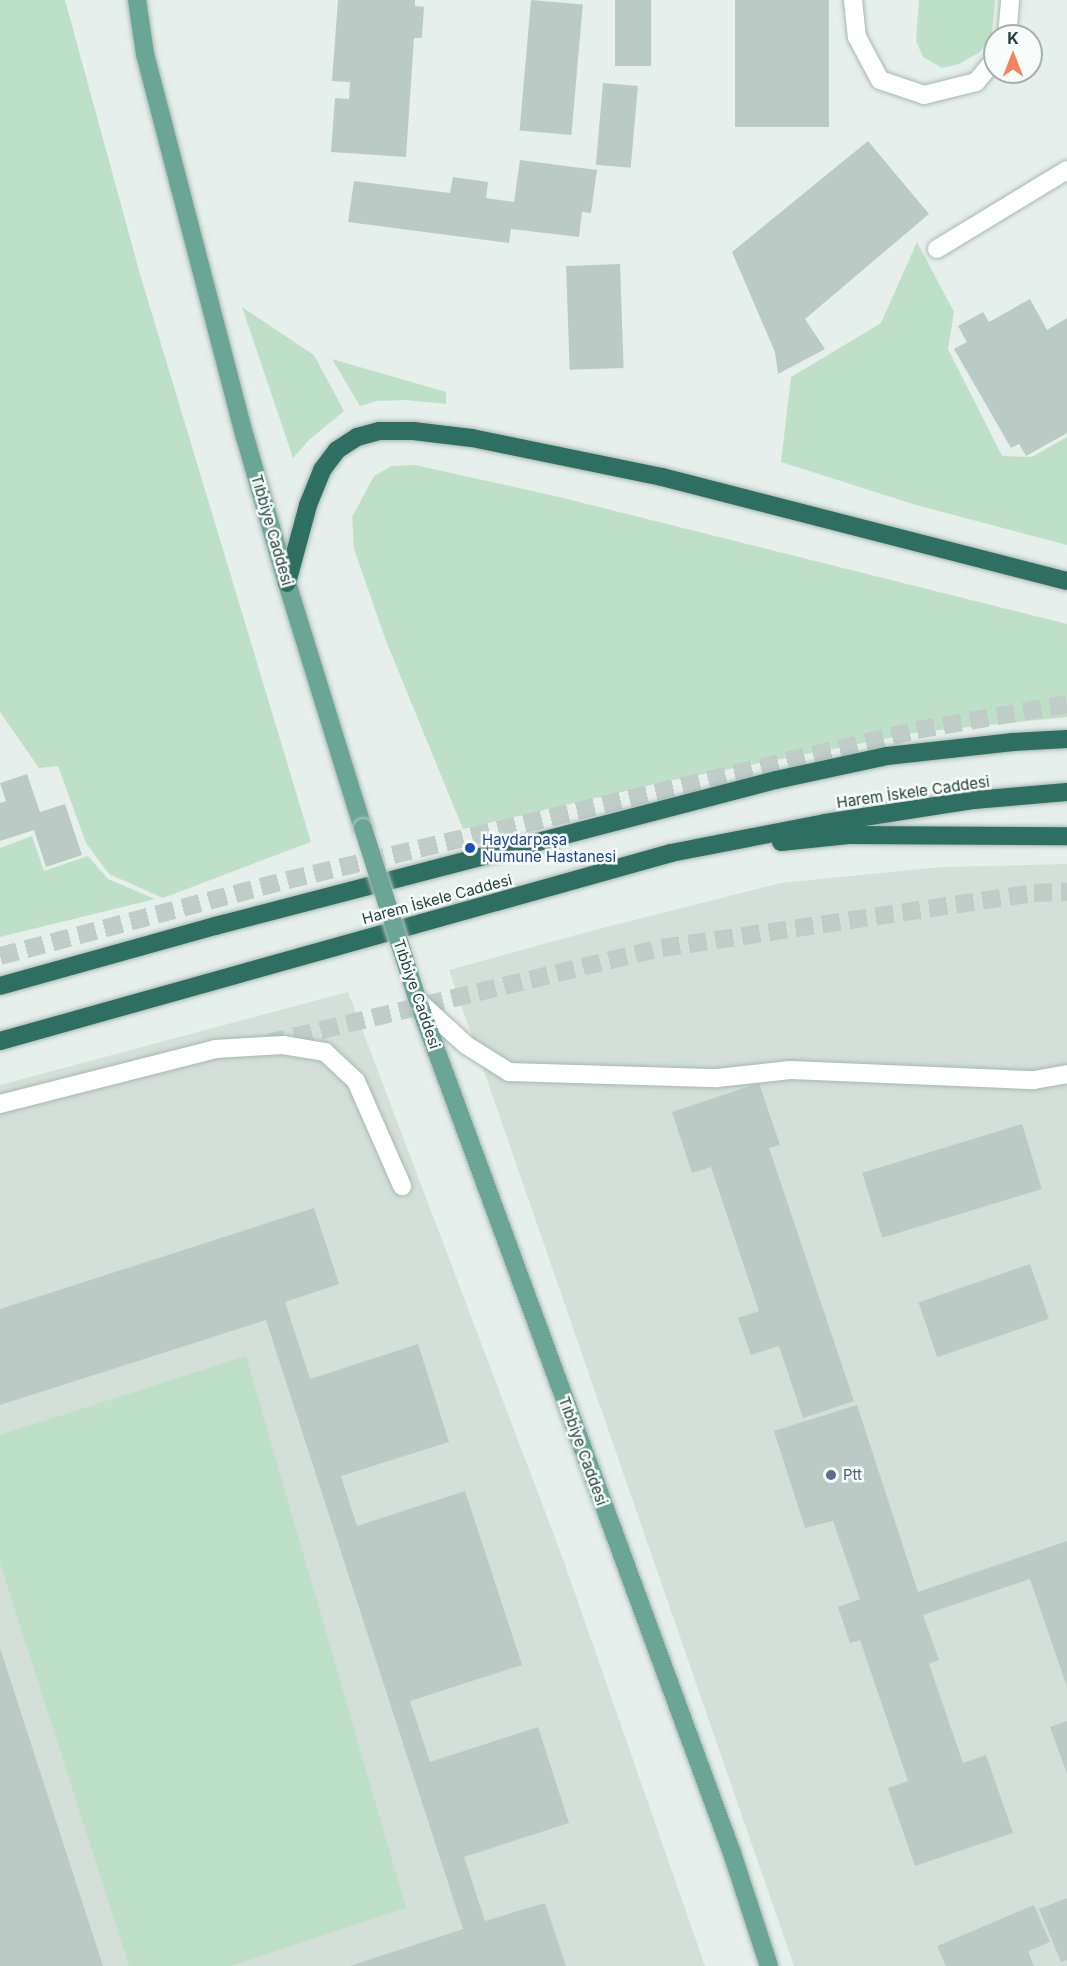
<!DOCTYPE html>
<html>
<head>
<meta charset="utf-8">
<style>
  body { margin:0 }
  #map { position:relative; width:1067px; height:1966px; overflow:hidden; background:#e6efeb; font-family:Inter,sans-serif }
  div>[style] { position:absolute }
  .built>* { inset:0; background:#d4dfda }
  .green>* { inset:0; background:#bfe0c8 }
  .building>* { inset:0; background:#bbcac4; transform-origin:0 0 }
  .highway-tunnel>* { height:18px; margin-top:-9px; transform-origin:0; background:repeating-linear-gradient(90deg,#bfccc8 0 18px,transparent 0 27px) }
  .roads { filter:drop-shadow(0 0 2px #a8b8b2) drop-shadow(0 0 2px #a8b8b2) }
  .minor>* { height:18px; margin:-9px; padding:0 9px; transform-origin:9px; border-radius:9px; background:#fff }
  .major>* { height:18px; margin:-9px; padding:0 9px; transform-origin:9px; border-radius:9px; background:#6aa596 }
  .highway>* { height:18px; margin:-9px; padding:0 9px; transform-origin:9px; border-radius:9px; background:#2f6f62 }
  .bridges { filter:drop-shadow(0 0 2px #c2cac8) drop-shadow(0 0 2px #c2cac8) }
  .major-bridge>* { height:18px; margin:-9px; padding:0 9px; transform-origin:9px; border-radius:9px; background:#6aa596 }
  .dots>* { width:16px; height:16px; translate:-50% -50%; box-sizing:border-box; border:3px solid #f7fbf9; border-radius:50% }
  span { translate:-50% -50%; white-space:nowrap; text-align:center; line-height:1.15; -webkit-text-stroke:5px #f7fbf9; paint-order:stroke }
  .street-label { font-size:15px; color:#24423a }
  .transit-label { font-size:15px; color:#164399 }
  .left { translate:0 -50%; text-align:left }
  .service-label { font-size:15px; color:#4e5e75 }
  .north { position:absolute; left:983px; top:24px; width:60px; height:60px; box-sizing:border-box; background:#f7fbf9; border:2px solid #a3b1ad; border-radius:50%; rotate:0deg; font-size:16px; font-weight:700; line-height:24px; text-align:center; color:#24423a }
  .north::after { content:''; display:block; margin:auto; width:21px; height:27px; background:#f4845f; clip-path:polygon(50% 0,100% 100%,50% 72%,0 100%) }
</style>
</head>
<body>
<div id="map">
  <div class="built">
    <i style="clip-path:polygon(1067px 864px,1067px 1966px,794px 1966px,449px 970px,587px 932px,781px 883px,942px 867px)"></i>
    <i style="clip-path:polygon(348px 992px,563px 1559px,705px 1966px,0 1966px,0 1085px)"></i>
  </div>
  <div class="green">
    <i style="clip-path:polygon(0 0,65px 0,140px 274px,311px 842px,163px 898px,109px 874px,86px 843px,58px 766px,39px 768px,0 712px)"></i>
    <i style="clip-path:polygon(919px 0,995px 0,992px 34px,980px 52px,959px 64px,942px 68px,923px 57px,916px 41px)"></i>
    <i style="clip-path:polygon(917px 242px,954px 312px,948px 349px,1002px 456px,1032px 457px,1067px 437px,1067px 545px,916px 505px,781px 462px,791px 377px,881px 323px)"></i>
    <i style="clip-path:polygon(242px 307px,314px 355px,344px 411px,310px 439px,293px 458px)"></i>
    <i style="clip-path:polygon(332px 359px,446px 392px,446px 404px,406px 400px,377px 401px,360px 406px)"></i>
    <i style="clip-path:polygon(415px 465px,555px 496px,1067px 624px,1067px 717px,920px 732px,668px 781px,463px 829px,386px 641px,354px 549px,352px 517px,374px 476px,392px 466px)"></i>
    <i style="clip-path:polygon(32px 836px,44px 871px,88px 856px,108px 879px,155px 899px,0 937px,0 848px)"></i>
    <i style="clip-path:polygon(246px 1356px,406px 1908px,231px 1966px,129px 1966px,0 1563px,0 1435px)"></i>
  </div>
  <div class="building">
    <i style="clip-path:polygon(338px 0,415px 0,415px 6px,424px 7px,422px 38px,414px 38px,406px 157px,331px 152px,335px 98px,349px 99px,350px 82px,332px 81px)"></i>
    <i style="left:531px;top:0;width:52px;height:131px;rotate:5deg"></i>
    <i style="left:615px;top:0;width:36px;height:66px"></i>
    <i style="left:735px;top:0;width:94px;height:127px"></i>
    <i style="left:603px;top:83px;width:35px;height:82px;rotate:5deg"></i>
    <i style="clip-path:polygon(868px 141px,929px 214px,805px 319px,825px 349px,778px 374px,775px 352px,732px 252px)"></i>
    <i style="clip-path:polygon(520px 160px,597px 170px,591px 213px,582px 212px,579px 237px,511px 229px,509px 243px,348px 222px,354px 181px,450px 193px,453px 177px,488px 182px,486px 198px,514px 202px)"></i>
    <i style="left:620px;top:264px;width:104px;height:54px;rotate:88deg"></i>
    <i style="clip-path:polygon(1030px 299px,1047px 330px,1067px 318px,1067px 433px,1026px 456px,1019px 444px,1011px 448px,954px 349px,967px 342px,958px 326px,983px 312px,989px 322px)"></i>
    <i style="clip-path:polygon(27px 774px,40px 812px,65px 804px,82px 855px,46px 867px,34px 830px,0 841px,0 803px,6px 801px,0 783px)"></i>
    <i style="clip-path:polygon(759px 1083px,780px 1145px,769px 1148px,854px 1401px,803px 1418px,779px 1346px,751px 1355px,738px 1318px,759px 1311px,711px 1167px,692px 1173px,672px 1112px)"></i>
    <i style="left:1022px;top:1124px;width:68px;height:167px;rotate:73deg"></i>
    <i style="clip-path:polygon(314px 1208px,339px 1284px,285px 1302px,310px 1379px,418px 1344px,449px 1442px,341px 1476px,357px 1526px,465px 1491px,522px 1665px,410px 1701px,430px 1762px,538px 1727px,569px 1823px,464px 1857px,485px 1921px,545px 1903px,566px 1966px,350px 1966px,463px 1929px,266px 1320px,0 1405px,0 1309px)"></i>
    <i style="left:1030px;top:1264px;width:58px;height:118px;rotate:71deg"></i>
    <i style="clip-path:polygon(857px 1405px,918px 1592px,1067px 1541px,1067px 1687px,1030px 1579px,923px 1615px,939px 1660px,929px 1664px,963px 1763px,986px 1755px,1013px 1833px,915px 1866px,888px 1788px,908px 1781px,860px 1640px,850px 1643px,838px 1607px,860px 1599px,833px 1521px,805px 1528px,774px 1431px)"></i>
    <i style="clip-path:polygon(0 1648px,103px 1966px,0 1966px)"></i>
    <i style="clip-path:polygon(1067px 1721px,1067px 1774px,1050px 1727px)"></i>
    <i style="clip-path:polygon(1067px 1898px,1067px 1960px,1061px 1962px,1039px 1909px)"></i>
    <i style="clip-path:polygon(1034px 1905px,1050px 1942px,1028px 1951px,1034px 1966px,946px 1966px,937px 1946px)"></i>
  </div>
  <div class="highway-tunnel">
    <i style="left:0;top:956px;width:298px;rotate:-14.8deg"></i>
    <i style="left:288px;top:880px;width:647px;rotate:-13.41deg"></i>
    <i style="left:917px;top:730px;width:152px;rotate:-9.8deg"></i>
    <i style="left:268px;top:1043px;width:405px;rotate:-13.6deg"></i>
    <i style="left:662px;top:948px;width:376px;rotate:-8.4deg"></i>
    <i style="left:1034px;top:893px;width:33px;rotate:-2deg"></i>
  </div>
  <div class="roads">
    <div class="minor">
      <i style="left:853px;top:0;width:37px;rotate:84deg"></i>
      <i style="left:857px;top:37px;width:49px;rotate:61.9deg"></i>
      <i style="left:880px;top:80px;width:46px;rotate:18.8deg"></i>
      <i style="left:924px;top:95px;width:54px;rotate:-14deg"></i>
      <i style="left:976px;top:82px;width:30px;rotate:-50deg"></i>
      <i style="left:1007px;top:36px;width:36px;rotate:-85deg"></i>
      <i style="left:937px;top:249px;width:152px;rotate:-31.3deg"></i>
      <i style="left:418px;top:1001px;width:65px;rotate:42.5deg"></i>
      <i style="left:466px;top:1045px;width:51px;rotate:32.1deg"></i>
      <i style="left:509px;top:1072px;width:208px;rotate:1.7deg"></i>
      <i style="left:717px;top:1078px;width:74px;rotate:-6.2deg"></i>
      <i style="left:791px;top:1070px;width:243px;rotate:2.4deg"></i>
      <i style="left:1034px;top:1080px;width:34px;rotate:-10deg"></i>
      <i style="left:0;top:1104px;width:222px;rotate:-14.3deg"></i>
      <i style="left:215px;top:1049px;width:68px;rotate:-3.4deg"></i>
      <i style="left:283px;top:1045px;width:43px;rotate:9.5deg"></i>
      <i style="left:325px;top:1052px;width:42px;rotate:43.1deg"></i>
      <i style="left:356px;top:1081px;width:115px;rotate:66.3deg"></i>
    </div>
    <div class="major">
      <i style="left:137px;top:0;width:55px;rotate:81.6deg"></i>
      <i style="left:145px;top:54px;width:396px;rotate:75.4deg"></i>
      <i style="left:245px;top:437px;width:152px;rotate:74deg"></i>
      <i style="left:287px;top:583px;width:257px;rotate:72.8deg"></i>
      <i style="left:418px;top:1001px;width:908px;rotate:69.77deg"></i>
      <i style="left:732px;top:1853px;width:119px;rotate:71.9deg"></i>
    </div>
    <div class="highway">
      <i style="left:287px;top:583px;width:81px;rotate:-74.9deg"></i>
      <i style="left:308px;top:505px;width:38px;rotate:-68deg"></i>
      <i style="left:322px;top:470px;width:25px;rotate:-53deg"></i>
      <i style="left:337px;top:450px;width:24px;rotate:-33deg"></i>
      <i style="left:357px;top:437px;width:23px;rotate:-15deg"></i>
      <i style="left:379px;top:431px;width:34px"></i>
      <i style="left:413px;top:431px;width:59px;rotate:6.8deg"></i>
      <i style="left:472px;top:438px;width:194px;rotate:11.6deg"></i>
      <i style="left:662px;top:477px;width:418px;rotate:14.4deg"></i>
      <i style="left:781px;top:842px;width:68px;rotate:-5.9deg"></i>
      <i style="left:849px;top:835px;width:218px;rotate:0.3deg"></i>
      <i style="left:0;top:986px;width:223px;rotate:-15.6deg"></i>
      <i style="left:215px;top:926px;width:580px;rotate:-14.59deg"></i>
      <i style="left:776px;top:780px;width:114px;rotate:-12.2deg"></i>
      <i style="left:887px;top:756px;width:127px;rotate:-6.3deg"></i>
      <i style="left:1013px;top:742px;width:54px;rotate:-3.2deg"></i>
      <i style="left:0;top:1041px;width:697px;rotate:-15.65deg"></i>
      <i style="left:671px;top:853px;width:157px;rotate:-11deg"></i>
      <i style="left:825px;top:823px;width:151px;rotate:-8.8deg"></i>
      <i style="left:974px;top:800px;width:93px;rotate:-4.9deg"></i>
    </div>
  </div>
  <div class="bridges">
    <div class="major-bridge">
      <i style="left:363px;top:828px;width:182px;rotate:72.4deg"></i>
    </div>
  </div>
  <div class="dots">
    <i style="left:470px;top:848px;background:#1a4fb4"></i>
    <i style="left:831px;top:1475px;background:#5c6f8a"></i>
  </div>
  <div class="street-label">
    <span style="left:272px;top:530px;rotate:74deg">Tıbbiye Caddesi</span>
    <span style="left:913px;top:792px;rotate:-8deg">Harem İskele Caddesi</span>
    <span style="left:437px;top:899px;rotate:-15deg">Harem İskele Caddesi</span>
    <span style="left:417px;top:994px;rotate:71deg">Tıbbiye Caddesi</span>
    <span style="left:583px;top:1451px;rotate:70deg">Tıbbiye Caddesi</span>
  </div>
  <div class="transit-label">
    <span class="left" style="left:482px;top:848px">Haydarpaşa<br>Numune Hastanesi</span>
  </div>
  <div class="service-label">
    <span class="left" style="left:843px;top:1475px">Ptt</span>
  </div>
  <div class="north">K</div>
</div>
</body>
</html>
